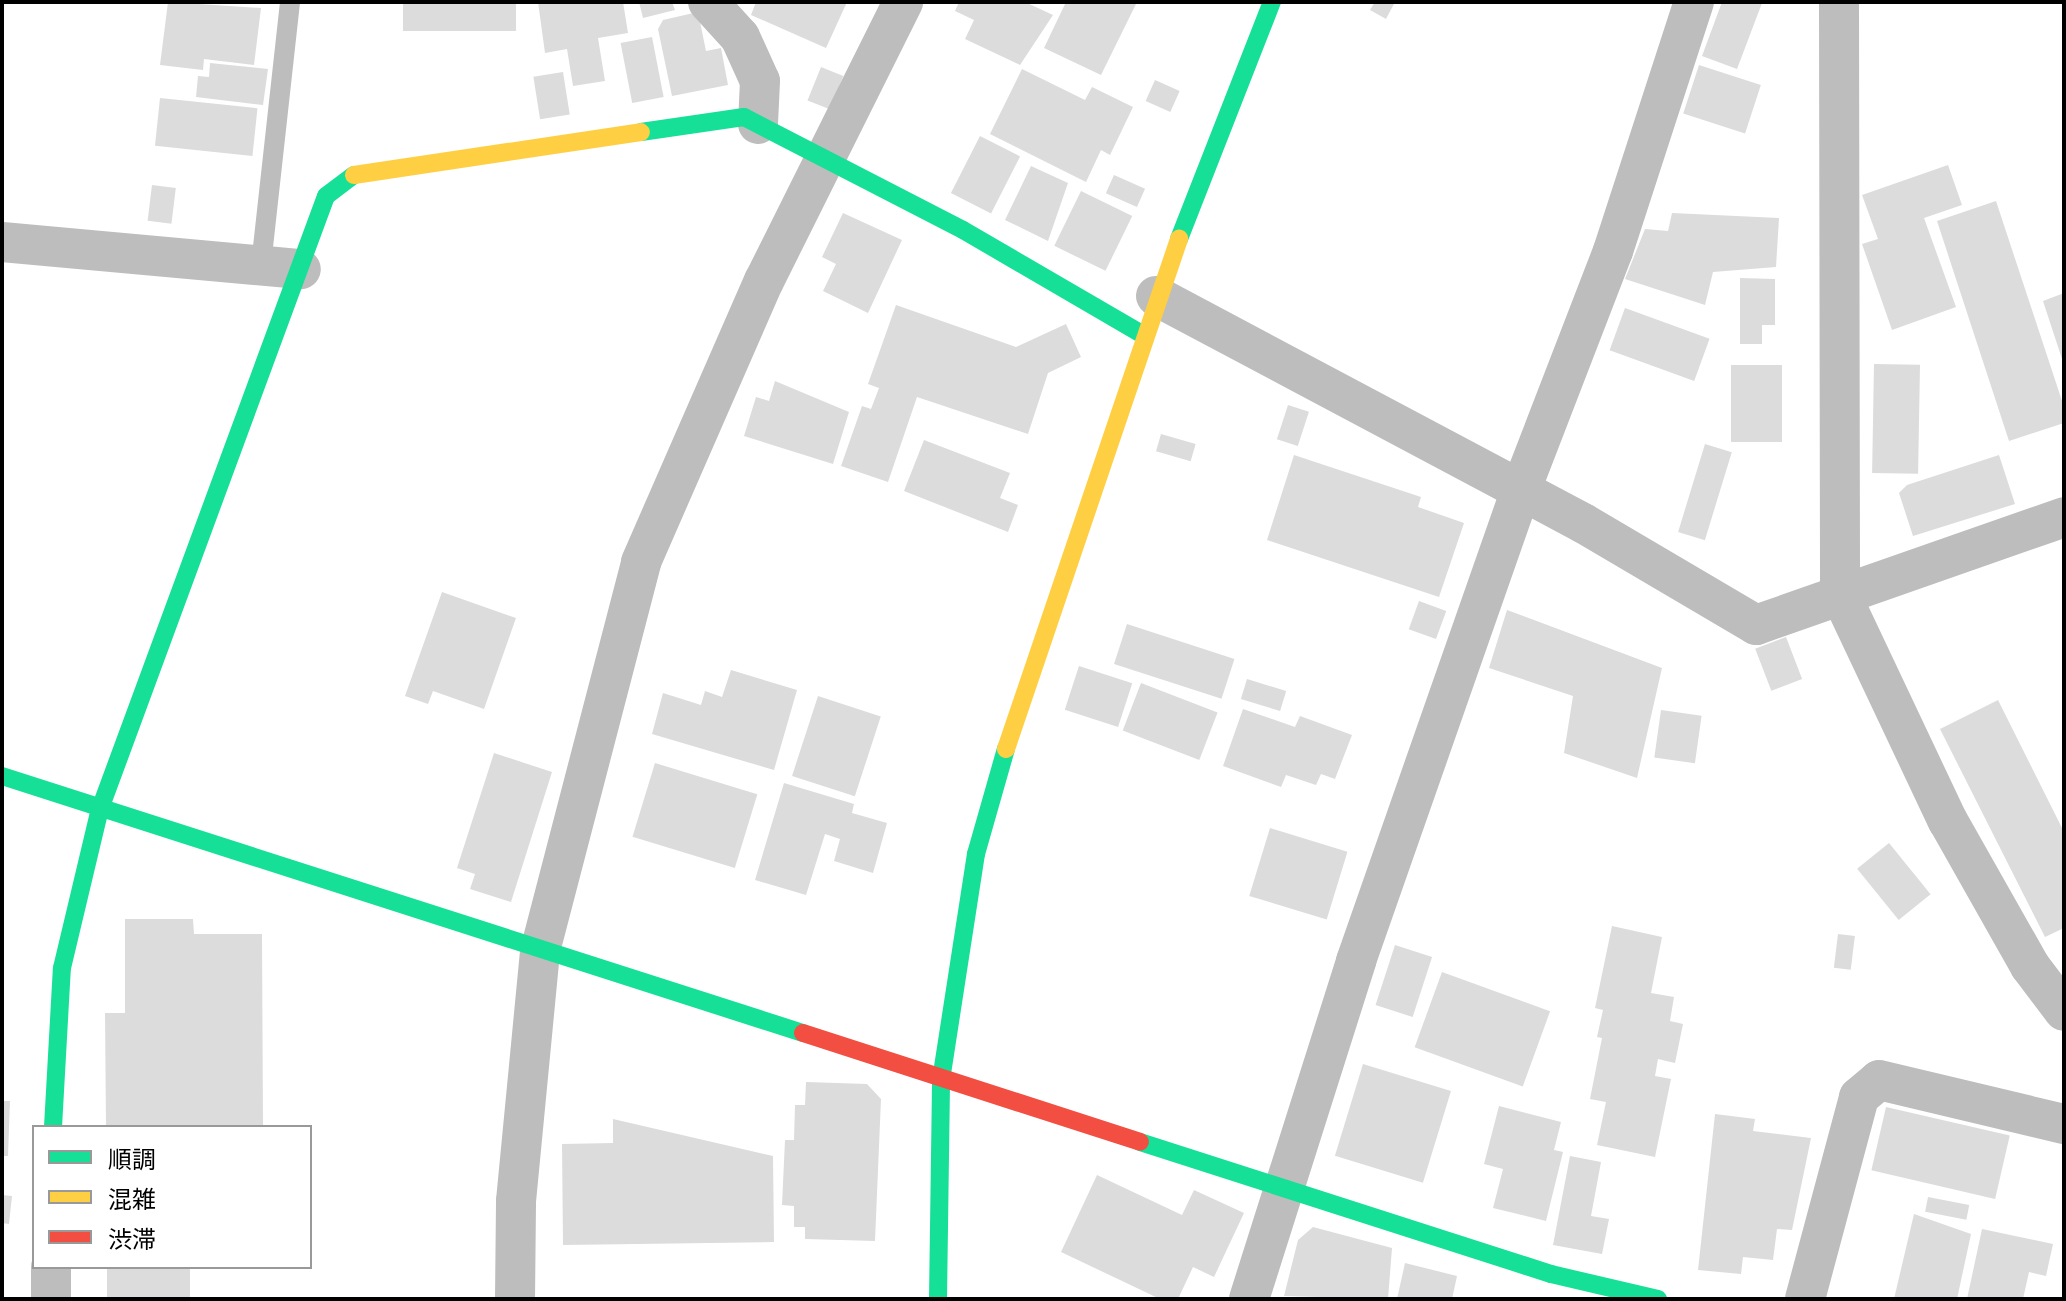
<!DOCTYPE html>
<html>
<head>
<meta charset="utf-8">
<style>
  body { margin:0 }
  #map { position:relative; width:2066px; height:1301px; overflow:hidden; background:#fff; font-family:"Public Sans","Noto Sans JP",sans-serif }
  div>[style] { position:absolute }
  .building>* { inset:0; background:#dcdcdc; transform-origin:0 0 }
  .lane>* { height:20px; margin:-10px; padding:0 10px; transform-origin:10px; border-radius:10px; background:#bdbdbd }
  .street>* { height:40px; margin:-20px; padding:0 20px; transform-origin:20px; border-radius:20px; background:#bdbdbd }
  .fast>* { height:18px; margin:-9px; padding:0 9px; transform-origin:9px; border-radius:9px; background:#16e098 }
  .slow>* { height:18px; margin:-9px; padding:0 9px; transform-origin:9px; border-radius:9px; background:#ffcf43 }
  .jam>* { height:18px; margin:-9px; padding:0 9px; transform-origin:9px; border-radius:9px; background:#f24e42 }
  span { translate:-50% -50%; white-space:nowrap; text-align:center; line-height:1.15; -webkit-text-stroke:7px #fff; paint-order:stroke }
  .frame { position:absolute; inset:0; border:4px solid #000; pointer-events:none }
  .legend { position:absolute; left:32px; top:1125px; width:280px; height:144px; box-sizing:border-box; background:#fff; border:2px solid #999; margin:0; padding:10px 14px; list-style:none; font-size:24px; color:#000 }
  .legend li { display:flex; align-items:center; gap:16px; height:40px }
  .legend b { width:40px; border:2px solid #999 }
</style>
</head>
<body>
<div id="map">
  <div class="building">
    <i style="clip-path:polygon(168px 2px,261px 8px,254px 65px,204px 59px,203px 70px,160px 65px)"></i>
    <i style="left:403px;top:2px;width:113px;height:29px"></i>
    <i style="clip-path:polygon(538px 2px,623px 2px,628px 33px,598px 38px,605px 81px,573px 86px,567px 49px,545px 53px)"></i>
    <i style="clip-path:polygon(639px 2px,672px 2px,675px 10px,643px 18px)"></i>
    <i style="clip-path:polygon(756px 2px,847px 2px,826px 48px,751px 15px)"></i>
    <i style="clip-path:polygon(959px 2px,1025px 2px,1053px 15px,1020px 65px,965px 39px,974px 20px,955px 11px)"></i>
    <i style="clip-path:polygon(1066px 2px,1137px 2px,1101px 75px,1044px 48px)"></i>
    <i style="clip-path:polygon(1375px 2px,1395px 2px,1386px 19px,1370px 10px)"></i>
    <i style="clip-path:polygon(1722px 2px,1762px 3px,1737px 69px,1702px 56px)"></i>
    <i style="clip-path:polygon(698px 12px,706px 51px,721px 48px,728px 85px,672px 96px,658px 29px,663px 20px)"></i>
    <i style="left:652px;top:37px;width:61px;height:32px;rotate:79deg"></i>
    <i style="clip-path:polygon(210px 63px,268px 69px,263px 105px,196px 97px,198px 76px,209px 77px)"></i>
    <i style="left:1699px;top:65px;width:65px;height:51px;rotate:18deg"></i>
    <i style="left:821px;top:67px;width:24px;height:36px;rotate:22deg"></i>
    <i style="clip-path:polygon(1022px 69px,1085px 100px,1092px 87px,1133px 107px,1110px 155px,1101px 150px,1086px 182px,990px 134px)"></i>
    <i style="left:563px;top:72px;width:43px;height:30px;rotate:81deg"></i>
    <i style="left:1155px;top:80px;width:27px;height:23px;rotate:24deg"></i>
    <i style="left:160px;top:98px;width:98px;height:48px;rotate:6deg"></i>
    <i style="left:980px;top:136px;width:45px;height:64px;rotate:27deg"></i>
    <i style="clip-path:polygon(1948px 165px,1962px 205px,1924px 218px,1956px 307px,1892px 330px,1862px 244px,1878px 239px,1862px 195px)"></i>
    <i style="clip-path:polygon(1031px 166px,1068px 183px,1048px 241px,1005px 220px)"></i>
    <i style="left:1114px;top:175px;width:34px;height:20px;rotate:24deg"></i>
    <i style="left:152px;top:185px;width:24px;height:36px;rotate:7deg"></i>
    <i style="left:1081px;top:191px;width:57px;height:61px;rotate:26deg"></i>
    <i style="clip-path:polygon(1996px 201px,2064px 407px,2064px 423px,2009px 441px,1937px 221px)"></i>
    <i style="clip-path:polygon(843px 213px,902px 240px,868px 313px,823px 291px,836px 264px,822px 257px)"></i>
    <i style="clip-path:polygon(1672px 213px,1779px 218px,1776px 267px,1713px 272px,1705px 305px,1625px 279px,1645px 229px,1668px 231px)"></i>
    <i style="clip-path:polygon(1740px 278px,1775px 279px,1775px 325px,1762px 325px,1762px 344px,1740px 344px)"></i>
    <i style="clip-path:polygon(2064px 293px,2064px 361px,2063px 362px,2043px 301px)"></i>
    <i style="clip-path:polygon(896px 305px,1016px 347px,1066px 324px,1081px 357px,1048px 373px,1028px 434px,917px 397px,888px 482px,841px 466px,862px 406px,871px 409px,879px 388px,868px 384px)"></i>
    <i style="left:1625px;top:308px;width:90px;height:45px;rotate:20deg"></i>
    <i style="left:1874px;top:364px;width:46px;height:109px;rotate:1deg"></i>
    <i style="left:1731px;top:365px;width:51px;height:77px"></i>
    <i style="clip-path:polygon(775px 381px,849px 412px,833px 464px,744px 436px,756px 397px,769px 401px)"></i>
    <i style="left:1288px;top:405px;width:22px;height:36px;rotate:18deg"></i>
    <i style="left:1161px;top:434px;width:36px;height:18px;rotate:16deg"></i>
    <i style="clip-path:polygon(924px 440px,1010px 473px,1000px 498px,1018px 505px,1008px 532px,904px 491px)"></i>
    <i style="left:1705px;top:444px;width:28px;height:92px;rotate:17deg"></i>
    <i style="clip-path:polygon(1294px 455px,1421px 497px,1418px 507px,1464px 523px,1439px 597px,1267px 540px)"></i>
    <i style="clip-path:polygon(1999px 455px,2015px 504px,1913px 536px,1899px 493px,1907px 485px)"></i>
    <i style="clip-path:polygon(442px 592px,516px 618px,484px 709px,433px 691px,428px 704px,405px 696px)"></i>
    <i style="left:1419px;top:601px;width:29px;height:30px;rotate:20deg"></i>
    <i style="clip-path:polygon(1507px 610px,1662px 668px,1637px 778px,1564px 753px,1573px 696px,1489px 668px)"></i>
    <i style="left:1127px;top:624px;width:113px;height:42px;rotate:18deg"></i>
    <i style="left:1786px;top:637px;width:45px;height:33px;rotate:69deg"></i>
    <i style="left:1079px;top:666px;width:56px;height:46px;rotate:18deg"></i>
    <i style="clip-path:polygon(731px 670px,797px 690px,774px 770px,652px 734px,663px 693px,701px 705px,705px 691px,722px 697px)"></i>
    <i style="left:1247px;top:679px;width:41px;height:21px;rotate:17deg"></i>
    <i style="left:1141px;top:683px;width:82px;height:51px;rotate:21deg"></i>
    <i style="left:818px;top:696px;width:66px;height:84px;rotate:18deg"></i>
    <i style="clip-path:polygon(1998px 700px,2064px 832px,2064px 928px,2045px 937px,1940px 729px)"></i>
    <i style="clip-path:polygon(1243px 709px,1295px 727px,1300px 716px,1352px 735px,1335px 779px,1321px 774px,1316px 785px,1286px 775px,1281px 787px,1223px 766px)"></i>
    <i style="left:1661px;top:710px;width:41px;height:48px;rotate:8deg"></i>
    <i style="clip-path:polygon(494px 753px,552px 772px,511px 902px,470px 889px,475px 874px,457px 868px)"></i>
    <i style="left:655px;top:763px;width:107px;height:77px;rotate:17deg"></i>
    <i style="clip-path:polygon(784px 783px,854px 804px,852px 813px,887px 823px,873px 873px,834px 861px,840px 839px,825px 834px,806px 895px,755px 880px)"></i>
    <i style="left:1270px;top:828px;width:81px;height:71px;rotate:17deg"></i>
    <i style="left:1889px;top:843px;width:66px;height:41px;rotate:51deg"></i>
    <i style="clip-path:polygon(125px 919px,193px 919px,194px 934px,262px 934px,263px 1127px,106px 1127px,105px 1013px,125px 1013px)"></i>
    <i style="clip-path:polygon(1612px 926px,1662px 937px,1651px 993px,1674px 997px,1670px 1021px,1683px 1024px,1675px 1063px,1658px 1059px,1655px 1076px,1671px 1079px,1655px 1157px,1597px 1145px,1606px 1102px,1590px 1099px,1602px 1038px,1597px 1037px,1603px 1010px,1595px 1008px)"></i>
    <i style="left:1838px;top:934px;width:17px;height:34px;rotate:7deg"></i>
    <i style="left:1395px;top:945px;width:39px;height:63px;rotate:18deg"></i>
    <i style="left:1442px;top:972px;width:115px;height:80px;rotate:20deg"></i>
    <i style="left:1363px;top:1064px;width:92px;height:96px;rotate:17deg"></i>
    <i style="clip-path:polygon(806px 1082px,867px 1084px,881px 1099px,875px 1241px,805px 1239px,805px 1227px,794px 1227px,794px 1206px,782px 1205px,785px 1140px,794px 1140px,795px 1105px,805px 1105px)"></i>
    <i style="clip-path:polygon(2px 1101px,10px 1101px,8px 1156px,2px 1156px)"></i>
    <i style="clip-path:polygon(1499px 1106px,1561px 1122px,1554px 1150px,1563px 1152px,1546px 1221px,1493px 1208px,1503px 1169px,1484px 1164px)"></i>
    <i style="left:1886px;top:1107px;width:127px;height:65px;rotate:13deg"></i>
    <i style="clip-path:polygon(1715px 1114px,1755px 1119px,1753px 1131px,1811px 1138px,1792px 1230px,1777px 1229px,1773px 1260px,1743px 1257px,1741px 1274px,1698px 1270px)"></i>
    <i style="clip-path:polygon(613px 1119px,773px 1156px,774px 1242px,563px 1245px,562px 1144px,613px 1143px)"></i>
    <i style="clip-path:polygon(1570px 1156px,1601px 1162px,1591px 1216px,1609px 1219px,1602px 1254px,1553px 1245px)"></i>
    <i style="clip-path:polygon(1097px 1175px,1182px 1215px,1194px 1190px,1244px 1213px,1214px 1277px,1193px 1267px,1178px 1299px,1160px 1299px,1061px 1252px)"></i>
    <i style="clip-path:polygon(2px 1195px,12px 1196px,9px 1224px,2px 1223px)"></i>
    <i style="left:1928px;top:1197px;width:42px;height:15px;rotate:11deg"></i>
    <i style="clip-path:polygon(1914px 1214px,1971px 1234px,1957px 1299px,1894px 1299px)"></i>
    <i style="clip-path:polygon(1313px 1227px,1392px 1248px,1388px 1299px,1284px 1296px,1298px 1240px)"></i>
    <i style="clip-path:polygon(1982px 1229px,2053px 1244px,2046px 1276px,2029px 1272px,2023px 1299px,1967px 1299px)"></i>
    <i style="clip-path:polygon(1405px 1263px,1457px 1276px,1452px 1299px,1397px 1299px)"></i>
    <i style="left:107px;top:1267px;width:83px;height:32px"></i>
  </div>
  <div class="lane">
    <i style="left:261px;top:265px;width:265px;rotate:-83.7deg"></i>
  </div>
  <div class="street">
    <i style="left:708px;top:2px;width:47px;rotate:47.6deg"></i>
    <i style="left:740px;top:37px;width:48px;rotate:65.6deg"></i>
    <i style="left:760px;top:81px;width:43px;rotate:92.7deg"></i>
    <i style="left:1839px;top:2px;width:591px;rotate:89.9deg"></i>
    <i style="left:1840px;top:593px;width:252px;rotate:64.7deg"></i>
    <i style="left:1948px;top:821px;width:167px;rotate:60.5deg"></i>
    <i style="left:2030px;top:966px;width:56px;rotate:52.9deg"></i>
    <i style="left:2px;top:242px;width:300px;rotate:5.2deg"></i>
    <i style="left:1156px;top:296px;width:484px;rotate:28deg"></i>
    <i style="left:1583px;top:523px;width:201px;rotate:30.5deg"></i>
    <i style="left:1756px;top:625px;width:326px;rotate:-19.3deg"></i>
    <i style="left:51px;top:1299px;width:32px;rotate:-90deg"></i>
    <i style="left:515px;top:1299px;width:98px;rotate:-89.4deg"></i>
    <i style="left:516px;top:1201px;width:251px;rotate:-84.5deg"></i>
    <i style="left:540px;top:951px;width:402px;rotate:-75.4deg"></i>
    <i style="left:641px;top:562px;width:307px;rotate:-66.4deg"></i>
    <i style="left:764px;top:281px;width:312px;rotate:-63.5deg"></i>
    <i style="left:1249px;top:1299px;width:355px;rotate:-72.4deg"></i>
    <i style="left:1356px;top:961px;width:497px;rotate:-70.7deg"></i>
    <i style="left:1520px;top:492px;width:258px;rotate:-68.9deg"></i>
    <i style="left:1613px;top:251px;width:262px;rotate:-72deg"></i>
    <i style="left:1805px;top:1299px;width:209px;rotate:-75deg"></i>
    <i style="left:1859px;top:1097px;width:26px;rotate:-40deg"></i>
    <i style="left:1879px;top:1080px;width:190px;rotate:13.4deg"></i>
  </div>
  <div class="fast">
    <i style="left:641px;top:132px;width:104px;rotate:-8.3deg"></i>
    <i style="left:744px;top:117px;width:246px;rotate:27.3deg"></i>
    <i style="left:963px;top:230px;width:207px;rotate:30.2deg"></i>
    <i style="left:1179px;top:239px;width:255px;rotate:-68.6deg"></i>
    <i style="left:2px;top:776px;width:841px;rotate:17.79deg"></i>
    <i style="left:53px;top:1127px;width:159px;rotate:-86.8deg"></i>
    <i style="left:62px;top:968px;width:163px;rotate:-76.6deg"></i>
    <i style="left:100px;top:809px;width:653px;rotate:-69.76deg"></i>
    <i style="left:326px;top:196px;width:35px;rotate:-37deg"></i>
    <i style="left:1140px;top:1142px;width:432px;rotate:17.8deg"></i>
    <i style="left:1551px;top:1274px;width:110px;rotate:13.2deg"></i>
    <i style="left:938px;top:1299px;width:219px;rotate:-89.2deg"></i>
    <i style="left:941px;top:1080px;width:229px;rotate:-81.2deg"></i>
    <i style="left:976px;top:854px;width:109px;rotate:-74.1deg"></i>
  </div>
  <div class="slow">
    <i style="left:354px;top:175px;width:290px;rotate:-8.5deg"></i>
    <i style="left:1006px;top:749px;width:539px;rotate:-71.26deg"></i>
  </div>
  <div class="jam">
    <i style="left:803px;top:1033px;width:354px;rotate:17.9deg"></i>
  </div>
  <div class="frame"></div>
  <ul class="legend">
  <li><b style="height:10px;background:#16e098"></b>順調</li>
  <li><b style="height:10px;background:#ffcf43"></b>混雑</li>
  <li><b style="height:10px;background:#f24e42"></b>渋滞</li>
  </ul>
</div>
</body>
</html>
